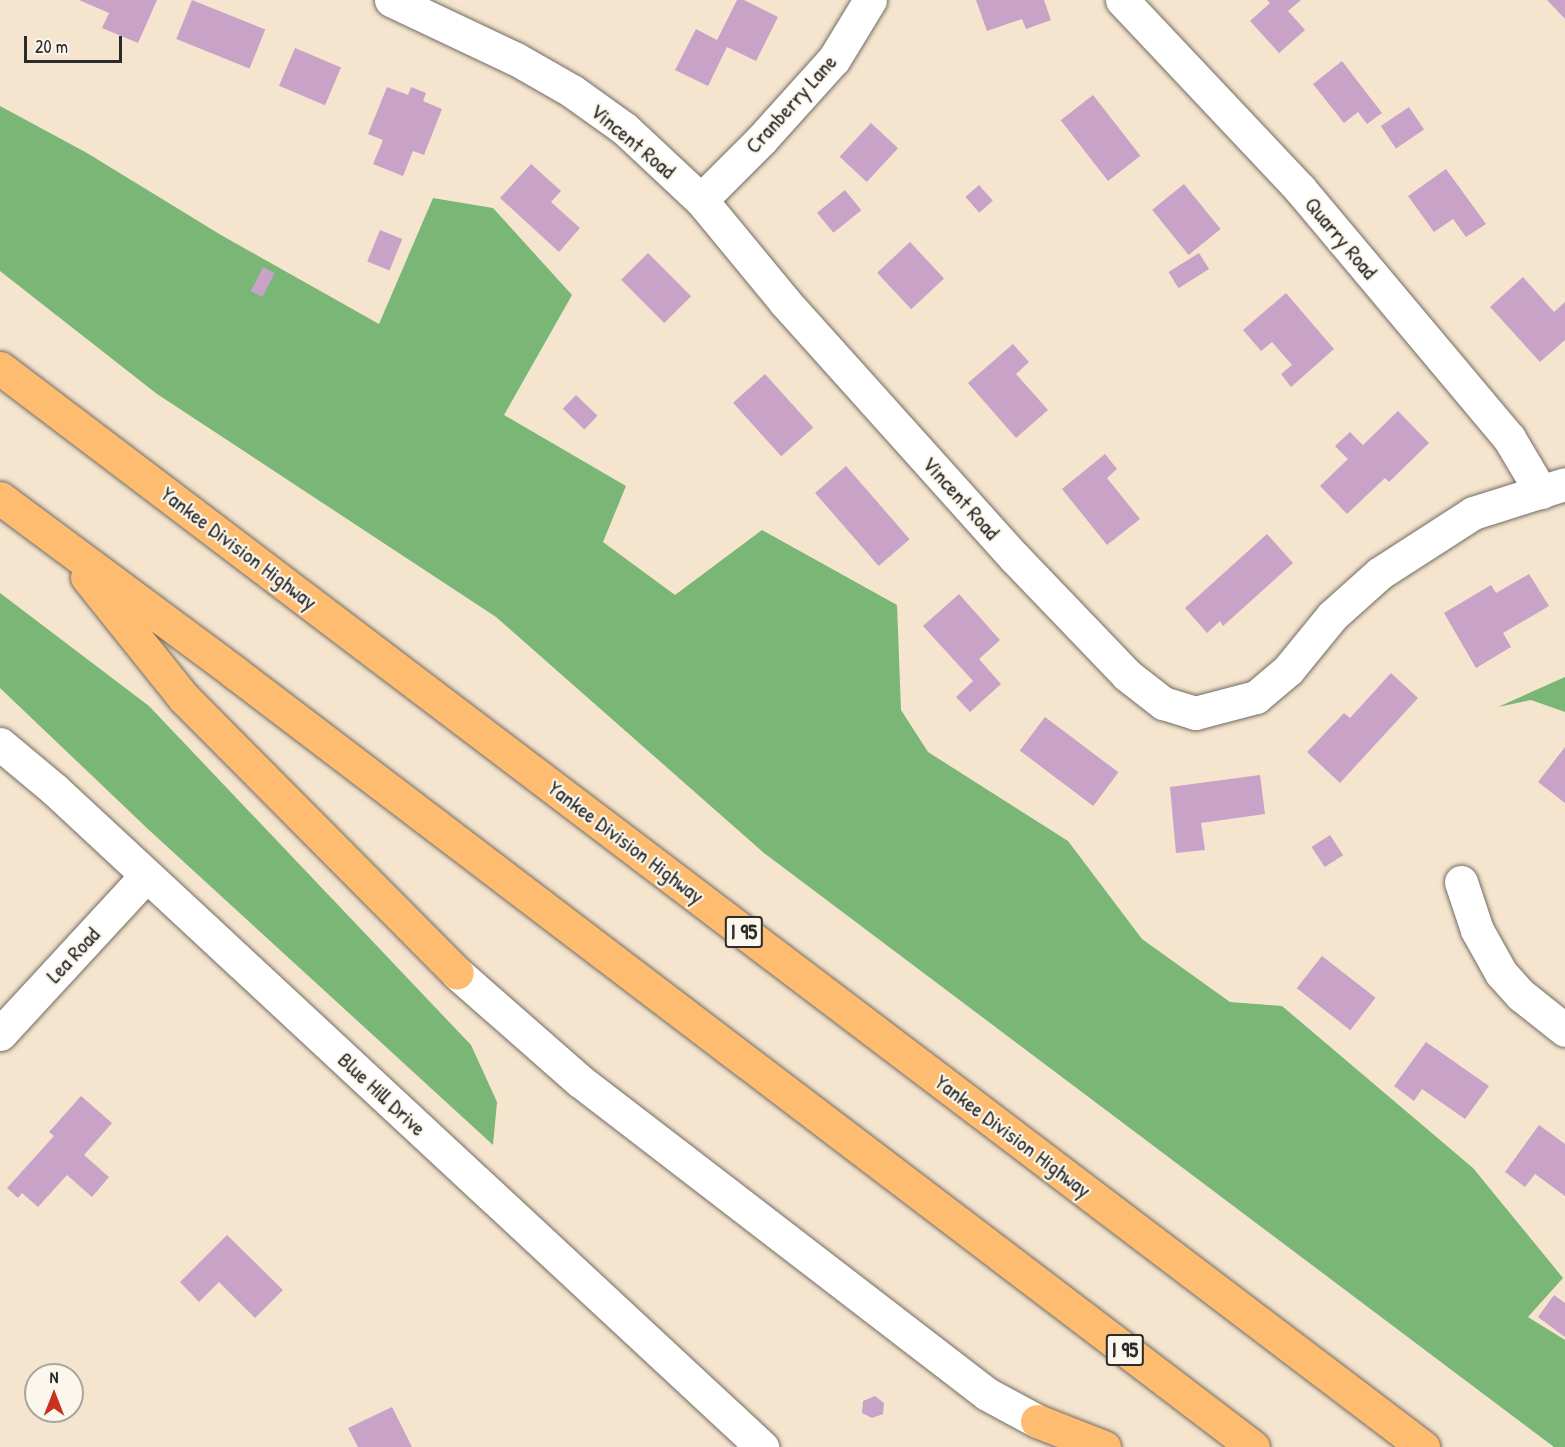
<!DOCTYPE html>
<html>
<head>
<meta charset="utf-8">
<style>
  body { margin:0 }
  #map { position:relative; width:1565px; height:1447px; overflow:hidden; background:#f6e5ce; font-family:"Patrick Hand",sans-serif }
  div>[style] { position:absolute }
  .forest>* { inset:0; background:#7ab676 }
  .building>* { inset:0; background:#c8a2c7; transform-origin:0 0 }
  .roads { filter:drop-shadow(0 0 2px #726c64) drop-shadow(0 0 2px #726c64) }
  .minor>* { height:33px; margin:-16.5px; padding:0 16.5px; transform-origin:16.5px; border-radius:16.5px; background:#fff }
  .highway>* { height:33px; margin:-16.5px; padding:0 16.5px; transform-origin:16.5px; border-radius:16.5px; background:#febc70 }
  span { translate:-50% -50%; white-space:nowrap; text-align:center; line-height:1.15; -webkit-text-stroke:4.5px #fbf7ec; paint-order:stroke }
  .shield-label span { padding:2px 4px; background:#fbf7ec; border:2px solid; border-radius:4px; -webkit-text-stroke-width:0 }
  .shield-label { font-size:21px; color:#2b2b2b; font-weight:700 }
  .street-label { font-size:22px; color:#2b2b2b }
  .north { position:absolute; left:24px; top:1363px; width:60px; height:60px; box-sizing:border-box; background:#fbf7ec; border:2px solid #a8a59f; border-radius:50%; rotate:0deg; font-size:16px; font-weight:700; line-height:24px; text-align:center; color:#2b2b2b }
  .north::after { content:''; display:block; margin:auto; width:21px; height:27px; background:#c8321e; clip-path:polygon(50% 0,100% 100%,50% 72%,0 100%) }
  .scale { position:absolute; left:24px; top:36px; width:98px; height:27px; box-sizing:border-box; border:3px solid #2b2b2b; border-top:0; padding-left:8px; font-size:18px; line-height:21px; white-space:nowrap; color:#2b2b2b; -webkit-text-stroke:4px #fbf7ec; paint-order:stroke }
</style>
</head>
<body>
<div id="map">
  <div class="forest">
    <i style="clip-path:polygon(0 106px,87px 153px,221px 235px,379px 324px,433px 198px,493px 208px,572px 295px,504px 415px,626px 486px,603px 542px,675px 595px,762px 530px,897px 605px,901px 710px,928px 752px,1068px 841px,1142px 939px,1230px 1002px,1282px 1006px,1473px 1168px,1563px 1278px,1528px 1317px,1565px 1340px,1565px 1447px,1554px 1447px,764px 853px,496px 617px,157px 394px,0 271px)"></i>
    <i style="clip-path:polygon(0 593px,149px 706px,471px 1045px,497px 1102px,493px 1145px,149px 830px,0 688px)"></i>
    <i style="clip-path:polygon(1565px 677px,1565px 712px,1531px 700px,1498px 707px)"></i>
  </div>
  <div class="building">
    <i style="clip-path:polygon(79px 0,157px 0,138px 43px,102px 28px,109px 13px)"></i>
    <i style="left:192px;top:0;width:79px;height:42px;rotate:22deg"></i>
    <i style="clip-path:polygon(737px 0,744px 0,778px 17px,756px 61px,727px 47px,708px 86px,675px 70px,696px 29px,717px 40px)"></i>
    <i style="clip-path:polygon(976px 0,1044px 0,1051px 20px,1026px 29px,1022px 19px,987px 31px)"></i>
    <i style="clip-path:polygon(1267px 0,1301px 0,1288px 11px,1305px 30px,1279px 53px,1250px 21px,1270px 3px)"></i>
    <i style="clip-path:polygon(1547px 0,1565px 0,1565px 19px)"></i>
    <i style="left:295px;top:48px;width:50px;height:41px;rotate:23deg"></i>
    <i style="clip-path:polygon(1342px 61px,1382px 113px,1367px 124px,1358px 112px,1344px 123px,1313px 84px)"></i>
    <i style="clip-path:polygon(387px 87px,408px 95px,411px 87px,426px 93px,423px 101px,442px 109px,424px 155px,413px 151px,403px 176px,373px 164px,383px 140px,368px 134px)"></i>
    <i style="left:1093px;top:95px;width:77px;height:41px;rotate:52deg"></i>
    <i style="left:1409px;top:107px;width:27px;height:34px;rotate:56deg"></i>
    <i style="left:871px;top:123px;width:37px;height:46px;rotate:43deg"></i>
    <i style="clip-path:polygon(531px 164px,561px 191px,551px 202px,580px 228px,559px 252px,500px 198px)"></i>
    <i style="clip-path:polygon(1446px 169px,1486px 224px,1466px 237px,1453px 219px,1434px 232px,1408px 196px)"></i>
    <i style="left:1184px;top:184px;width:58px;height:41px;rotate:51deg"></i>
    <i style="left:979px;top:185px;width:21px;height:18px;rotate:49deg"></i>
    <i style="left:845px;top:190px;width:26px;height:36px;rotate:51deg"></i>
    <i style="left:380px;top:230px;width:24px;height:34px;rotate:22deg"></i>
    <i style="left:910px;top:242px;width:50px;height:45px;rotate:47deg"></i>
    <i style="left:648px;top:253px;width:61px;height:38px;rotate:45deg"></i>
    <i style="left:1199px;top:253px;width:19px;height:36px;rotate:58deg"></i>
    <i style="left:263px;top:267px;width:13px;height:27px;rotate:27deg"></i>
    <i style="clip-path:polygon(1523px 277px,1554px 312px,1565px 302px,1565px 340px,1540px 362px,1490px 307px)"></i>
    <i style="clip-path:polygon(1286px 293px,1334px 349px,1291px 387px,1281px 374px,1292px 365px,1272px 342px,1261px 351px,1243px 330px)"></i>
    <i style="clip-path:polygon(1013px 344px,1029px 362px,1016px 374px,1048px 410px,1016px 438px,968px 383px)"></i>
    <i style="left:765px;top:374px;width:72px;height:43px;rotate:48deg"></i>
    <i style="left:576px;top:395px;width:30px;height:19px;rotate:44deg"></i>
    <i style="clip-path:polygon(1398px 411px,1429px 443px,1389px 482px,1385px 478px,1347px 514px,1320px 486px,1348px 459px,1335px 446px,1350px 432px,1363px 445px)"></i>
    <i style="clip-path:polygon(1105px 454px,1117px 469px,1107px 478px,1140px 519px,1107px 545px,1062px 489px)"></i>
    <i style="left:846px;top:466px;width:97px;height:41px;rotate:49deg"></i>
    <i style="clip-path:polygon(1267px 534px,1293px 563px,1223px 626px,1220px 621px,1207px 633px,1185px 608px)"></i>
    <i style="clip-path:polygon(1529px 574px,1549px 606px,1503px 633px,1511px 647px,1476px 668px,1444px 613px,1491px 585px,1496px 593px)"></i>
    <i style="clip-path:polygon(959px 594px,1000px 640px,979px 659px,1001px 684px,970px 712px,956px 697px,973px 681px,923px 626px)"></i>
    <i style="clip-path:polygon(1391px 673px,1418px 698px,1340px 783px,1307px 752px,1344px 713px,1350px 718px)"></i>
    <i style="left:1045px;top:717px;width:92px;height:42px;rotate:37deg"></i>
    <i style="clip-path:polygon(1565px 747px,1565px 803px,1538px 782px)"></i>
    <i style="clip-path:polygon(1260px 775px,1265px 814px,1201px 823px,1205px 850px,1176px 853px,1170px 787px)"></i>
    <i style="left:1330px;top:835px;width:24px;height:22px;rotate:57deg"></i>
    <i style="left:1322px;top:956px;width:68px;height:41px;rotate:38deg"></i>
    <i style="clip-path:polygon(1426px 1042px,1489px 1086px,1465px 1119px,1422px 1089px,1414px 1101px,1394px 1086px)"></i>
    <i style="clip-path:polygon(81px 1096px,112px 1123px,84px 1155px,109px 1177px,92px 1197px,67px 1175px,38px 1207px,22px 1193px,18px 1198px,7px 1188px,54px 1136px,49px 1132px)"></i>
    <i style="clip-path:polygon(1539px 1125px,1565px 1144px,1565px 1196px,1535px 1174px,1525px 1187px,1505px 1172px)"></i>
    <i style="clip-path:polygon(227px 1235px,283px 1290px,255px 1318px,219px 1282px,199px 1302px,180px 1282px)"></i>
    <i style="clip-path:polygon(1554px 1295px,1565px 1303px,1565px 1337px,1538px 1317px)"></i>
    <i style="clip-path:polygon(875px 1396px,884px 1403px,883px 1414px,872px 1418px,862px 1413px,863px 1401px)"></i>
    <i style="clip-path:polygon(392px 1407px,412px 1447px,358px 1447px,348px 1428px)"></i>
  </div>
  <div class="roads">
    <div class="minor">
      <i style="left:391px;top:0;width:138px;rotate:25.3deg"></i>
      <i style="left:516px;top:59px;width:64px;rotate:29.7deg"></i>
      <i style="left:572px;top:91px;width:65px;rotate:35.6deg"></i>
      <i style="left:625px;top:129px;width:104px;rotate:43.1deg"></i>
      <i style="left:701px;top:200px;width:132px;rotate:50.5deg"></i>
      <i style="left:785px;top:302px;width:343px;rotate:48.1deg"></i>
      <i style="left:1014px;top:557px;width:163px;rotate:46.2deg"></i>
      <i style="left:1127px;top:675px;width:46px;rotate:37.9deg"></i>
      <i style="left:1163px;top:703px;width:34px;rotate:17deg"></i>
      <i style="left:1195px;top:713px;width:63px;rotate:-14.7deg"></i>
      <i style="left:1256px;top:697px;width:42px;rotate:-40.2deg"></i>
      <i style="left:1288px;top:670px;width:70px;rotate:-50.8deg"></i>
      <i style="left:1332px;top:616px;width:64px;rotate:-41.9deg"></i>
      <i style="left:1380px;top:573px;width:111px;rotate:-32.8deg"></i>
      <i style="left:1473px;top:513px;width:96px;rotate:-17.5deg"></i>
      <i style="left:1122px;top:0;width:260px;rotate:46.7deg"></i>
      <i style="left:1300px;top:189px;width:325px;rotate:50deg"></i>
      <i style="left:1509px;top:438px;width:63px;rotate:59.3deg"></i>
      <i style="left:701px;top:200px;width:85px;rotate:-45deg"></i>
      <i style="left:761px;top:140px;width:109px;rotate:-48deg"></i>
      <i style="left:834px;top:59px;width:69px;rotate:-58.6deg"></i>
      <i style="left:0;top:744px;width:70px;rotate:39.8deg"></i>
      <i style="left:54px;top:789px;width:967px;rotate:42.9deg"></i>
      <i style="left:1461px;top:882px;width:51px;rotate:71.6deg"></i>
      <i style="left:1477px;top:930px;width:49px;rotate:60.8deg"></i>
      <i style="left:1501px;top:973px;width:30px;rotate:48deg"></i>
      <i style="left:1521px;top:995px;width:56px;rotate:38.5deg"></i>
      <i style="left:457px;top:973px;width:164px;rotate:41.3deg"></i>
      <i style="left:580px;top:1081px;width:513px;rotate:37.56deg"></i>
      <i style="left:987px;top:1394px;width:57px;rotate:28.4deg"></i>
      <i style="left:0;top:1034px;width:215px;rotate:-47.3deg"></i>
    </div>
    <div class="highway">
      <i style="left:0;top:368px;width:1786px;rotate:37.17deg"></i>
      <i style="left:0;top:498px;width:292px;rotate:36.6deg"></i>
      <i style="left:234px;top:672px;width:1280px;rotate:37.25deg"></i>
      <i style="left:87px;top:577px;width:155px;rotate:51.3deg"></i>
      <i style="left:184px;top:698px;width:387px;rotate:45.2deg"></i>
      <i style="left:1037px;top:1421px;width:72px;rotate:21.2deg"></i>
    </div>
  </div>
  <div class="shield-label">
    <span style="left:744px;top:932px">I 95</span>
    <span style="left:1125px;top:1350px">I 95</span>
  </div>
  <div class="street-label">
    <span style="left:791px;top:104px;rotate:-48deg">Cranberry Lane</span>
    <span style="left:633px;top:141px;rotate:40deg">Vincent Road</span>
    <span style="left:1341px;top:238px;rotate:50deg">Quarry Road</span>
    <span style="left:961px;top:498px;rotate:48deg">Vincent Road</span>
    <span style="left:239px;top:548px;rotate:37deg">Yankee Division Highway</span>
    <span style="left:626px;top:842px;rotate:37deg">Yankee Division Highway</span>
    <span style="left:73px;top:955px;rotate:-47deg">Lea Road</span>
    <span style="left:382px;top:1094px;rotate:43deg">Blue Hill Drive</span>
    <span style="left:1013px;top:1136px;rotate:37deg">Yankee Division Highway</span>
  </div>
  <div class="north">N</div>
  <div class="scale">20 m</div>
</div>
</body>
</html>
